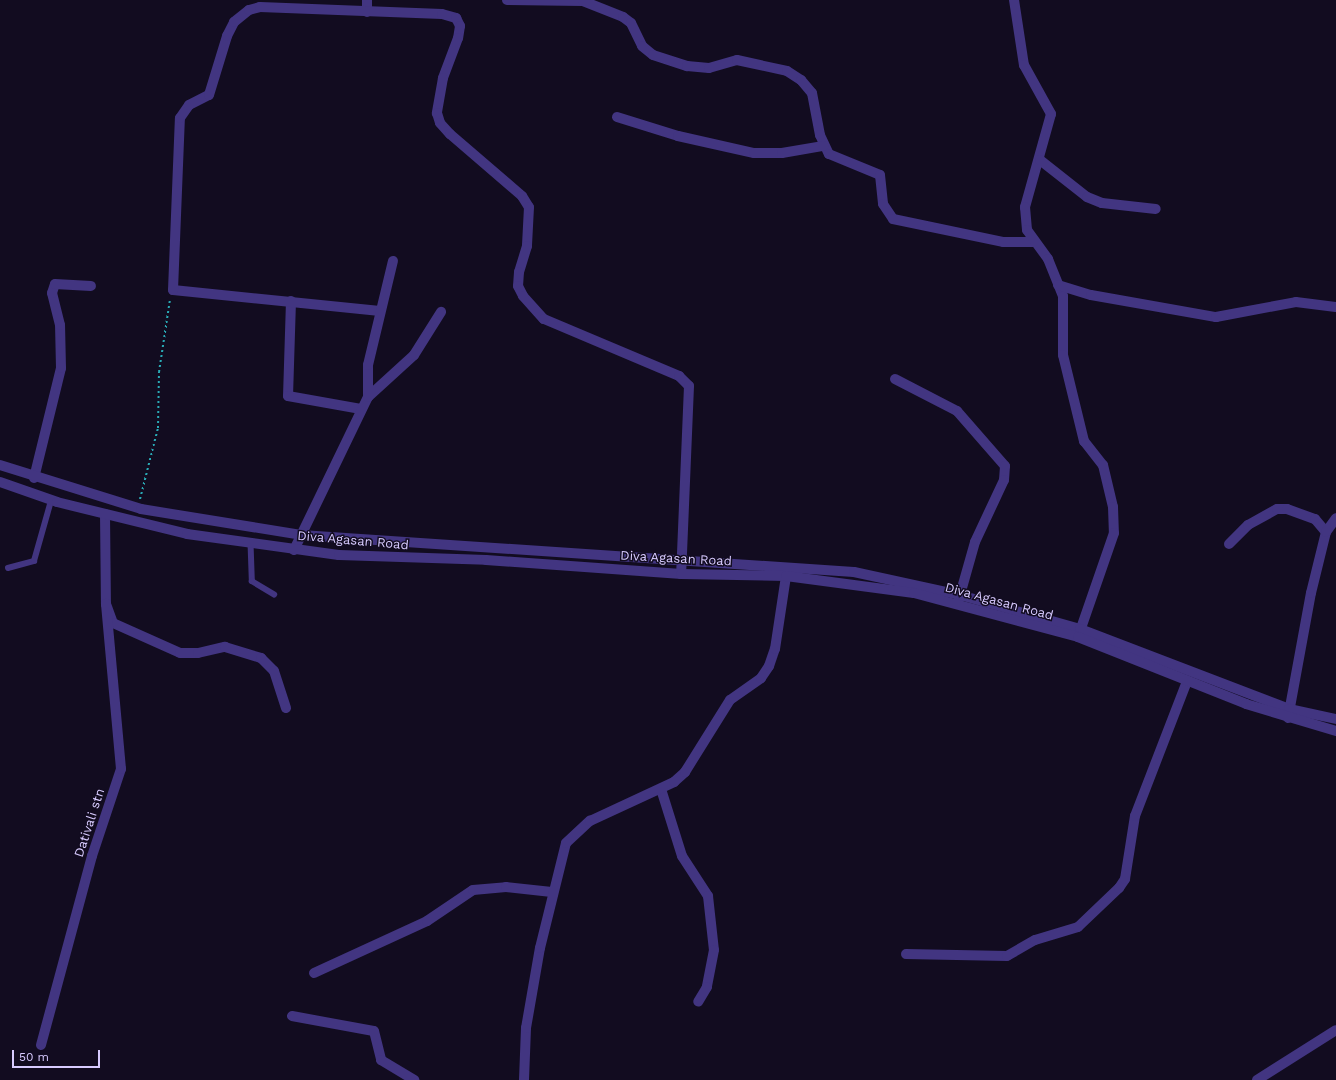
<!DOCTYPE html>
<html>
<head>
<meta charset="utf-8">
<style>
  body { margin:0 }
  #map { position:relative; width:1336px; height:1080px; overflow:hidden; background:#120c20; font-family:"Work Sans",sans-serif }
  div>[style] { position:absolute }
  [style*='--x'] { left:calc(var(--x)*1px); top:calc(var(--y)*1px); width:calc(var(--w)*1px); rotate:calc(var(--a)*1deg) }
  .path>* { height:2px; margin-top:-1px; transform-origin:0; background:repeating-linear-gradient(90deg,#29aab5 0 2px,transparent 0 5px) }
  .service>* { height:5.5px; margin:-2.75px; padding:0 2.75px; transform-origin:2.75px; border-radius:2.75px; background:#423581 }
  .minor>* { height:10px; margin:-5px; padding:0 5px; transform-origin:5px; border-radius:5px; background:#423581 }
  .tertiary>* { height:10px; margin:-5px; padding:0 5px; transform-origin:5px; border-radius:5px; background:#423581 }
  span { translate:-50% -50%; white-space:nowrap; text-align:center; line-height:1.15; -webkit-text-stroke:3px #120c20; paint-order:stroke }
  .street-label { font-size:13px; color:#d8cbff }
  .scale { position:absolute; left:12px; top:1050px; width:88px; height:18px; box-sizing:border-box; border:2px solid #d8cbff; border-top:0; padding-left:5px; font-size:12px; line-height:14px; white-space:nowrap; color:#d8cbff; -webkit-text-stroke:3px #120c20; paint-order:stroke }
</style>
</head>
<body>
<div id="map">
  <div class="path">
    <i style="--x:140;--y:499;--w:73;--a:-75.8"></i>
    <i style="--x:158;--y:428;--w:56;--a:-89"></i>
    <i style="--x:159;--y:372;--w:74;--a:-81.4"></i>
  </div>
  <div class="service">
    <i style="--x:251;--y:543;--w:38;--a:88"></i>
    <i style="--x:252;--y:581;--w:26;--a:31"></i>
    <i style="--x:8;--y:568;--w:27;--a:-15"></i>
    <i style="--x:34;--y:561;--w:62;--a:-74.2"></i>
  </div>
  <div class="minor">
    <i style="--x:507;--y:0;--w:76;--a:0.8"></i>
    <i style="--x:583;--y:1;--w:43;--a:21.8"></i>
    <i style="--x:623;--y:17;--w:10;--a:37"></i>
    <i style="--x:631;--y:23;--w:25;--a:64"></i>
    <i style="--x:642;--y:46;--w:14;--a:39"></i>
    <i style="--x:653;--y:55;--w:36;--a:18"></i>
    <i style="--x:687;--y:66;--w:22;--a:5"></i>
    <i style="--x:709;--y:68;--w:29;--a:-16"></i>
    <i style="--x:737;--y:60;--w:51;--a:12.4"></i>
    <i style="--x:787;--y:71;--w:17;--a:33"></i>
    <i style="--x:801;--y:80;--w:17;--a:50"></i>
    <i style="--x:812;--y:93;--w:43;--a:79.2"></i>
    <i style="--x:820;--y:135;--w:21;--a:65"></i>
    <i style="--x:829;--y:154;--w:55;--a:22.4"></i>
    <i style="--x:880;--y:175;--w:29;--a:84"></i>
    <i style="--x:883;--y:204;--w:18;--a:56"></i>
    <i style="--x:893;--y:219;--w:112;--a:11.8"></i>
    <i style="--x:1003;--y:242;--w:32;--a:0"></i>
    <i style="--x:1014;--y:0;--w:66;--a:81.3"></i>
    <i style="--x:1024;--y:65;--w:56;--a:61.1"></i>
    <i style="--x:1051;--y:114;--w:97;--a:105.6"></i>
    <i style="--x:1025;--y:207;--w:23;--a:85"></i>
    <i style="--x:1027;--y:230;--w:36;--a:54"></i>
    <i style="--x:1048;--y:259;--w:40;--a:68"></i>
    <i style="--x:1063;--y:296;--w:59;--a:90"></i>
    <i style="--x:1063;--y:355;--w:89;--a:76.3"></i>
    <i style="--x:1084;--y:441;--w:31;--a:52"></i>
    <i style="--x:1103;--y:465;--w:43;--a:76.6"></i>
    <i style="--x:1113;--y:507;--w:26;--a:88"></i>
    <i style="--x:1114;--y:533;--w:110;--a:109.1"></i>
    <i style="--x:367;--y:12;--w:12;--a:-90"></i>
    <i style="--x:617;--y:117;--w:64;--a:17.3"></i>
    <i style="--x:678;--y:136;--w:78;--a:12.6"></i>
    <i style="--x:754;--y:153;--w:28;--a:0"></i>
    <i style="--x:782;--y:153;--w:42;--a:-9.7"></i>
    <i style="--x:1040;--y:160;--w:60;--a:38.2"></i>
    <i style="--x:1087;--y:197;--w:16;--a:22"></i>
    <i style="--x:1102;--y:203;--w:54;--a:6.3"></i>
    <i style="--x:1058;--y:285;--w:34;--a:17"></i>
    <i style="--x:1091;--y:295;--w:127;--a:10"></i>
    <i style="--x:1216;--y:317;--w:81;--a:-10.6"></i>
    <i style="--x:1296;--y:302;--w:40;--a:7.1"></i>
    <i style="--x:291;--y:301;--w:95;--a:91.8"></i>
    <i style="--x:288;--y:396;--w:74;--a:10.1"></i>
    <i style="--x:380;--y:311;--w:208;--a:-174.2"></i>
    <i style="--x:173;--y:290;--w:172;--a:-87.7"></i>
    <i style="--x:180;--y:118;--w:16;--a:-55"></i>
    <i style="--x:189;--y:105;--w:22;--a:-27"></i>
    <i style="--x:209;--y:95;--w:62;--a:-73"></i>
    <i style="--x:227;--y:36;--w:16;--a:-63"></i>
    <i style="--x:234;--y:22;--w:19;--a:-39"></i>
    <i style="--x:249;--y:10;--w:11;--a:-15"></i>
    <i style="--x:260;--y:7;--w:182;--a:2.2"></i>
    <i style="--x:442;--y:14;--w:15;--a:16"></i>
    <i style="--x:456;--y:18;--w:9;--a:63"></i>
    <i style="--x:460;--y:26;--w:12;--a:99"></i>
    <i style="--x:458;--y:38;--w:43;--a:110.6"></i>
    <i style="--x:443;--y:78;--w:36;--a:100"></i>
    <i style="--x:437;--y:113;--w:10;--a:73"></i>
    <i style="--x:440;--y:123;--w:15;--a:48"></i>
    <i style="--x:450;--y:134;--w:95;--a:40.7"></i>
    <i style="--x:522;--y:196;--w:13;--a:58"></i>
    <i style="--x:529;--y:207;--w:39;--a:93"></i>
    <i style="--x:527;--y:246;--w:27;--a:107"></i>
    <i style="--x:519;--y:272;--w:14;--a:94"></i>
    <i style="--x:518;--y:286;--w:11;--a:63"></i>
    <i style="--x:523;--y:296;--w:31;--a:48"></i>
    <i style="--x:544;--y:319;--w:147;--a:22.9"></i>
    <i style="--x:679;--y:376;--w:14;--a:45"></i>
    <i style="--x:689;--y:386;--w:188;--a:92.4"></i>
    <i style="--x:895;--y:379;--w:70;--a:27.3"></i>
    <i style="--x:957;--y:411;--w:73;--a:48.9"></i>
    <i style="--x:1005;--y:466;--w:14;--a:94"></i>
    <i style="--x:1004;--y:480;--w:68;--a:115.1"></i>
    <i style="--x:975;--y:542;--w:62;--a:105.8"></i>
    <i style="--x:368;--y:397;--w:32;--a:-90"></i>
    <i style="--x:368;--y:365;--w:107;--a:-76.5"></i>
    <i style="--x:34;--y:478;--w:113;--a:-76.2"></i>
    <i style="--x:61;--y:368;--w:43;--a:-91.3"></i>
    <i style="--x:60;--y:325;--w:33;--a:-104"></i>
    <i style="--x:52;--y:293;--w:9;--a:-72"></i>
    <i style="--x:55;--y:284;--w:36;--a:3"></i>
    <i style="--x:105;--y:514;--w:90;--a:89.4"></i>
    <i style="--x:106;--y:604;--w:20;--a:70"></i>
    <i style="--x:113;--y:623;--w:73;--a:24.1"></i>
    <i style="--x:180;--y:653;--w:18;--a:0"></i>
    <i style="--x:198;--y:653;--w:28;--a:-13"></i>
    <i style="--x:225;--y:647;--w:38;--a:17"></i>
    <i style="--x:261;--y:658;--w:18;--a:45"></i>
    <i style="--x:274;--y:671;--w:39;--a:72"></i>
    <i style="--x:1229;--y:544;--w:27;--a:-45"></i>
    <i style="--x:1248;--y:525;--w:33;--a:-29"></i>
    <i style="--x:1277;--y:509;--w:10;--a:0"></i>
    <i style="--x:1287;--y:509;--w:30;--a:20"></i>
    <i style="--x:1315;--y:519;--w:17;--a:50"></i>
    <i style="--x:294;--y:550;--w:170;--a:-64.2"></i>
    <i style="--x:368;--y:397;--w:62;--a:-42.4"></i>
    <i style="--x:414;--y:355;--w:51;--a:-57.9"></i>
    <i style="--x:1288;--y:718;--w:127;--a:-79.6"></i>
    <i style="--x:1311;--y:593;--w:63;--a:-76.2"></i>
    <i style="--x:1326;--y:532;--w:17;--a:-54"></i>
    <i style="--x:661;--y:789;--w:70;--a:72.6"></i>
    <i style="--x:682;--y:856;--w:48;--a:57"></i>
    <i style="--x:708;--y:896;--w:54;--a:83.7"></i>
    <i style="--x:714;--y:950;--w:38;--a:101"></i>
    <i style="--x:707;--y:987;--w:17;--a:121"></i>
    <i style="--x:906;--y:954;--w:101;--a:1.1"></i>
    <i style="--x:1007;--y:956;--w:32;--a:-30"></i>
    <i style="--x:1035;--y:940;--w:45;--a:-16.8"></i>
    <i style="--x:1078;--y:927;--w:57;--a:-43.6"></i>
    <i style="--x:1119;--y:888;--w:11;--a:-56"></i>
    <i style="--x:1125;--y:879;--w:64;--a:-81"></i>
    <i style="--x:1135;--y:816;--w:145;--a:-68.9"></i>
    <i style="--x:314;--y:973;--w:124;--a:-24.7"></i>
    <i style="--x:427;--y:921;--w:55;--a:-34"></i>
    <i style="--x:473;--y:890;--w:33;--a:-5"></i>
    <i style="--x:506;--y:887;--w:46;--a:6.2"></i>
    <i style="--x:292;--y:1016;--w:83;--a:10.4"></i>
    <i style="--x:374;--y:1031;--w:30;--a:76"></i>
    <i style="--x:381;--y:1060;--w:39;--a:31"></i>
    <i style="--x:41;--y:1045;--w:196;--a:-74.9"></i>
    <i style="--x:92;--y:856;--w:92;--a:-71.6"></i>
    <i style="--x:121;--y:769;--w:166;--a:-95.2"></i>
    <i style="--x:524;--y:1080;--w:52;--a:-87.8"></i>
    <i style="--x:526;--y:1028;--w:81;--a:-80.1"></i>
    <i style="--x:540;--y:948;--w:108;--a:-76.1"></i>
    <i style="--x:566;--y:843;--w:33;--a:-43"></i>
    <i style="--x:590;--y:821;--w:93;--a:-24.9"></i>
    <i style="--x:674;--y:782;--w:15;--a:-42"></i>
    <i style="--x:685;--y:772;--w:85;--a:-58"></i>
    <i style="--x:730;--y:700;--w:38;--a:-35"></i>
    <i style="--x:761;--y:678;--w:14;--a:-56"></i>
    <i style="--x:769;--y:666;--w:18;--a:-71"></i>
    <i style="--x:775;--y:649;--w:74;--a:-81.4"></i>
    <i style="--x:1257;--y:1080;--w:93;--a:-32.3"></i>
  </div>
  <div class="tertiary">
    <i style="--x:0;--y:465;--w:148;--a:17.3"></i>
    <i style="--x:141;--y:509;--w:162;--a:9.2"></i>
    <i style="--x:301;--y:535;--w:554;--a:3.83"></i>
    <i style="--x:854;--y:572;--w:108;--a:12.2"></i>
    <i style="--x:960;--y:595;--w:125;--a:15.8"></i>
    <i style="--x:1080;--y:629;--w:224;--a:20.9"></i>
    <i style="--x:1289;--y:709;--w:48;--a:12"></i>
    <i style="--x:0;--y:482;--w:60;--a:19.3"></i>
    <i style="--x:57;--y:502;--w:134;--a:13.8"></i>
    <i style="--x:187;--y:534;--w:153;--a:7.9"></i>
    <i style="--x:339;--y:555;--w:147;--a:1.9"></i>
    <i style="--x:486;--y:560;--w:196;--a:4.1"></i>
    <i style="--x:681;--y:574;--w:105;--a:1.1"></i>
    <i style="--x:786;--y:576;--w:129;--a:7.6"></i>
    <i style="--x:914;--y:593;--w:170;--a:15"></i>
    <i style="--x:1078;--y:637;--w:181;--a:21.7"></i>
    <i style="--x:1246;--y:704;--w:94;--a:16.7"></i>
  </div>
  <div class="street-label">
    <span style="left:353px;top:541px;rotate:5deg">Diva Agasan Road</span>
    <span style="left:676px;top:559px;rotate:3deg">Diva Agasan Road</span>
    <span style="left:999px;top:602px;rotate:15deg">Diva Agasan Road</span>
    <span style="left:90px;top:823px;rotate:-72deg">Dativali stn</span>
  </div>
  <div class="scale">50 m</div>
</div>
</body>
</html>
